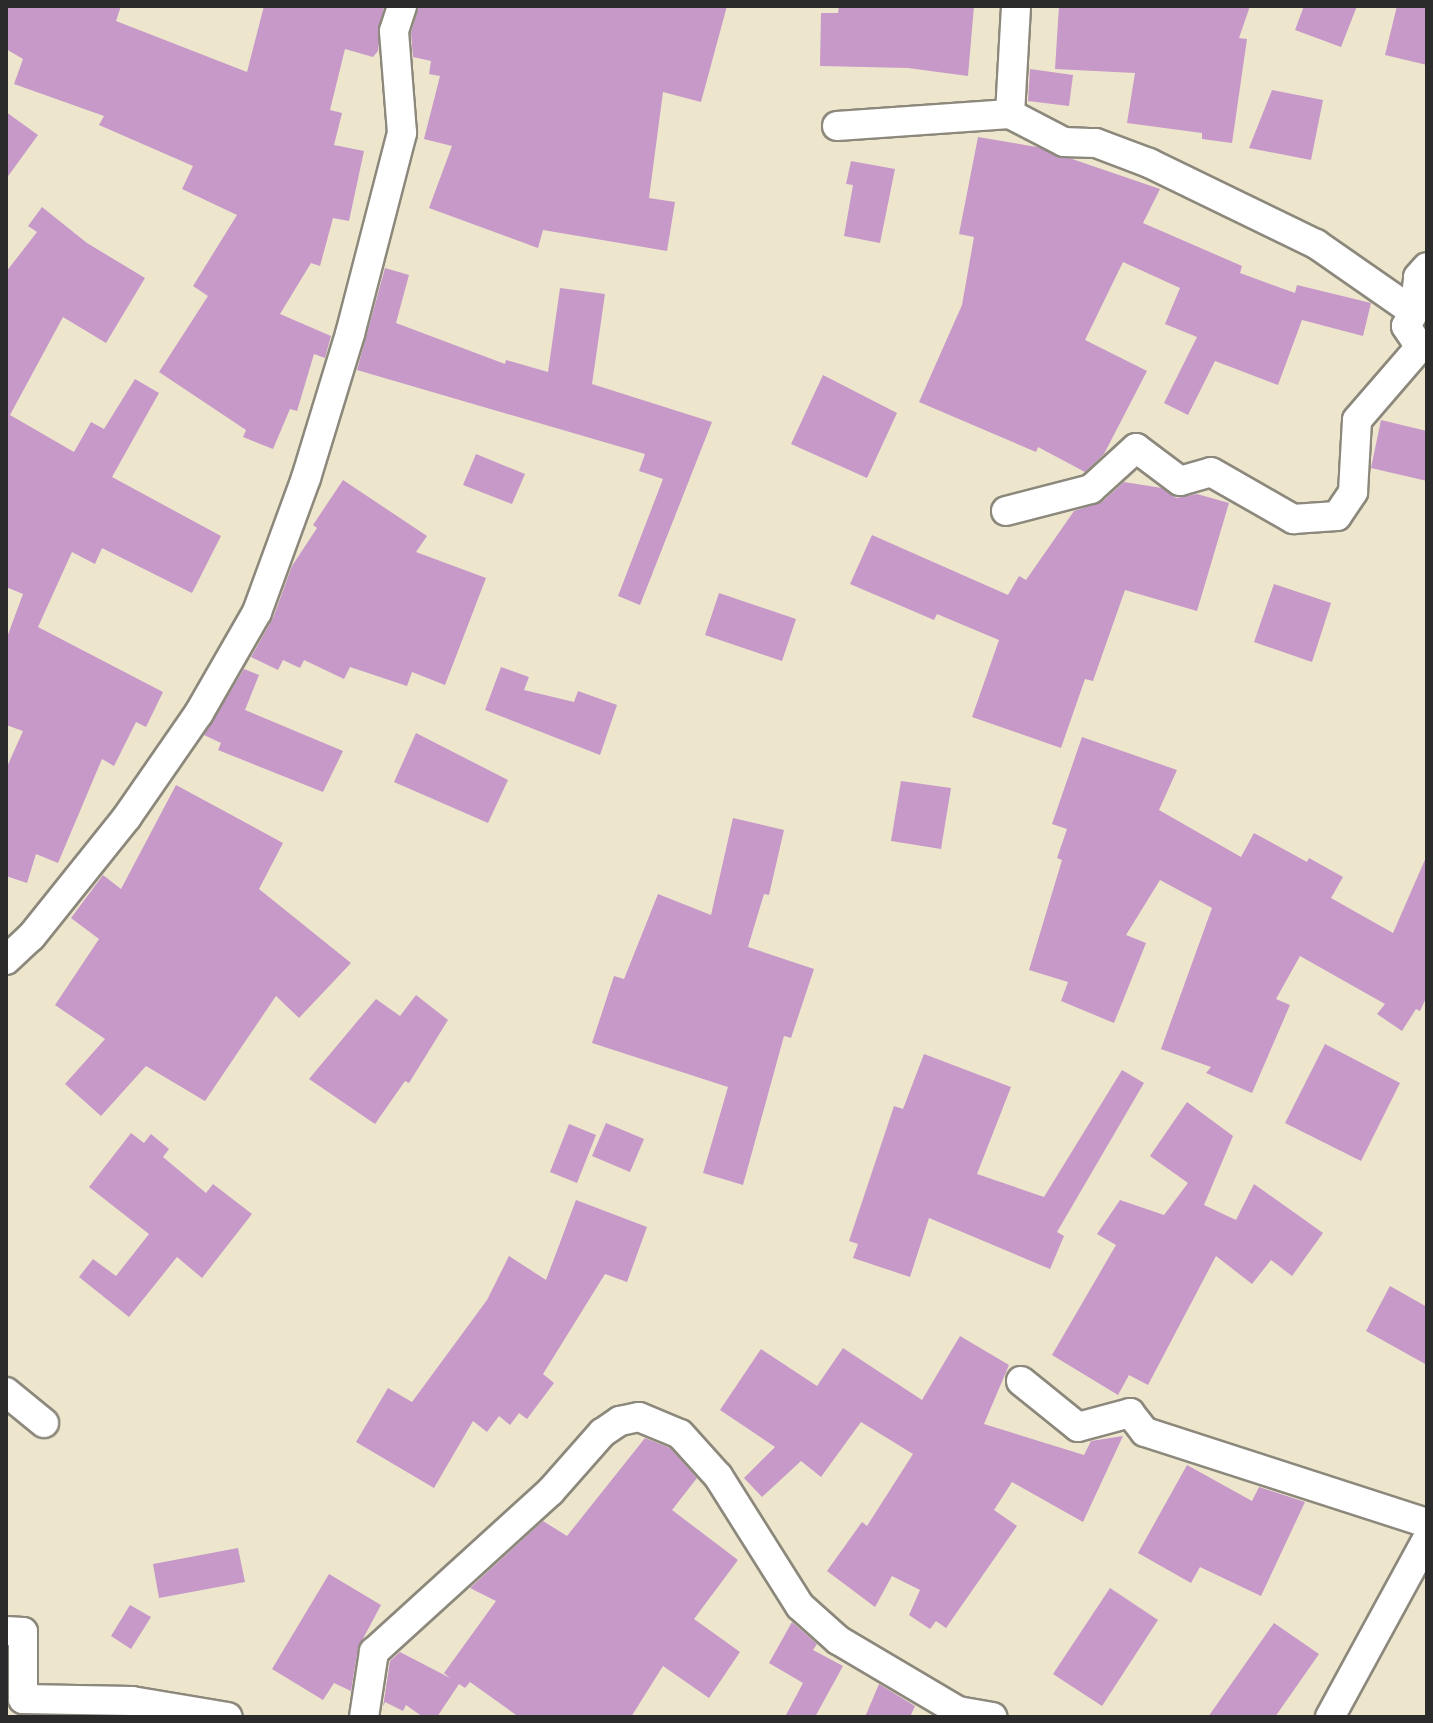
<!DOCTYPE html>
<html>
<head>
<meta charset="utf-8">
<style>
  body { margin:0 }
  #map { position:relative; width:1433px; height:1723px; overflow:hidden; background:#ede6cd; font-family:Dekko,sans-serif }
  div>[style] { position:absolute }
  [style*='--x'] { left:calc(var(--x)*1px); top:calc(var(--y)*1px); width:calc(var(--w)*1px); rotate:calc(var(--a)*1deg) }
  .building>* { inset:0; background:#c699c9 }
  .roads { filter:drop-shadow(2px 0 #8c887c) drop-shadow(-2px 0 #8c887c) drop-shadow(0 2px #8c887c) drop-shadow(0 -2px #8c887c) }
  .minor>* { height:28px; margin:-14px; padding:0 14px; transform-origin:14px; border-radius:14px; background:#fff }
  span { translate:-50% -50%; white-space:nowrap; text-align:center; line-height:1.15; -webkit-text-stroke:7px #f6f6f2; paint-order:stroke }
  .frame { position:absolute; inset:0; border:8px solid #2b2b2b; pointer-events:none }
</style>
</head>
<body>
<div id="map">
  <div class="building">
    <i style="clip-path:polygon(6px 6px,121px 6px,116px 21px,247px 72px,264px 6px,384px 6px,378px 51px,373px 57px,345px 49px,330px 110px,342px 113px,334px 145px,364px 151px,349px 221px,333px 218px,320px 266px,311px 263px,280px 314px,331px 336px,325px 358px,314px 354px,297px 411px,290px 409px,273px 449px,243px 437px,246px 430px,159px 372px,208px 296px,193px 286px,237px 215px,182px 189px,193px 166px,99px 125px,104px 116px,14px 84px,23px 59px,6px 49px)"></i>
    <i style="clip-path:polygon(419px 6px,727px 6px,701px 102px,663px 92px,649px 198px,675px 202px,667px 251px,543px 230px,538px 248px,429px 208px,452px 146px,424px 139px,440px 76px,429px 74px,431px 61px,413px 57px,411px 33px)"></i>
    <i style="clip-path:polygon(839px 6px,974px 6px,968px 76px,908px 68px,820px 66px,821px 13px,838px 13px)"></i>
    <i style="clip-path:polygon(1059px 6px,1250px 6px,1239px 38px,1247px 39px,1232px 143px,1202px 139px,1202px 133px,1127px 123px,1135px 73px,1055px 69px)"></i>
    <i style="clip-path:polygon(1304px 6px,1357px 6px,1341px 47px,1295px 30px)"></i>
    <i style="clip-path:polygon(1397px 6px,1427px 6px,1427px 65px,1385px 55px)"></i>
    <i style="clip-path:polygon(1030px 69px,1073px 75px,1069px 106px,1028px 101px)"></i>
    <i style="clip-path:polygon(1272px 90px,1323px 100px,1311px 160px,1249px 148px)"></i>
    <i style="clip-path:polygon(6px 112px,38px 135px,6px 179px)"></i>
    <i style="clip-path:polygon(978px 137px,1037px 147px,1160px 189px,1143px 223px,1242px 266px,1240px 273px,1295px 293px,1297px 285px,1371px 303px,1363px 336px,1302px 320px,1278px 385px,1215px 361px,1188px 415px,1164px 403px,1197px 337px,1165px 324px,1180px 288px,1123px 262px,1085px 340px,1147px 371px,1104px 454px,1085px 472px,1038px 447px,1036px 452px,919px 402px,962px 305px,974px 237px,959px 234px)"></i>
    <i style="clip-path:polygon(851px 161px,895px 169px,880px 243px,844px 236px,853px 185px,846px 184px)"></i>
    <i style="clip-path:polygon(42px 207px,87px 243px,145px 278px,106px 343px,63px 317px,10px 415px,74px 452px,91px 422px,104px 429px,135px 379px,159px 393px,112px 477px,221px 536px,192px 593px,102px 548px,95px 564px,72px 552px,38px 627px,163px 692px,146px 727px,136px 722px,114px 766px,102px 759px,58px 863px,36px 854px,27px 883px,6px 876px,6px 769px,23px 731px,6px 725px,6px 640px,23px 594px,6px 587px,6px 272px,37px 232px,28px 226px)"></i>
    <i style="clip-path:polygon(385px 268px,409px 275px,396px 323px,505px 364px,506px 360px,548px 372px,560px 288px,605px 294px,592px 384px,712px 422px,640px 605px,618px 596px,663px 479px,639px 471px,645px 454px,357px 370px)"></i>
    <i style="clip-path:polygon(823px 375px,897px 413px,867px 478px,791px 444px)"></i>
    <i style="clip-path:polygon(1381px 420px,1427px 431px,1427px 481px,1371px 468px)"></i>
    <i style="clip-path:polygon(476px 454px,525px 474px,512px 504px,463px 485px)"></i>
    <i style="clip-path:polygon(343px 480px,427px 536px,416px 552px,486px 578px,445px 685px,412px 672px,407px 686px,350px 667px,344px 679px,304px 660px,300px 668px,283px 660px,278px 670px,251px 657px,273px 618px,292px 566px,317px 528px,313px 525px)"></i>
    <i style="clip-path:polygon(1124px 482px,1162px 488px,1176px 498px,1197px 494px,1229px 503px,1197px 611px,1125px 590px,1093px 681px,1085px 679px,1061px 748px,972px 717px,999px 640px,937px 614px,934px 620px,850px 584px,872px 535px,1008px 595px,1019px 576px,1026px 580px,1074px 511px,1102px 502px)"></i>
    <i style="clip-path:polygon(1274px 584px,1331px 603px,1312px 662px,1254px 642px)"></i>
    <i style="clip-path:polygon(719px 593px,796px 619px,782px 661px,705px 635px)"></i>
    <i style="clip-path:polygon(501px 667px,529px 677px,524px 690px,574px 702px,578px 691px,617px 705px,600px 755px,485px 710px)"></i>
    <i style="clip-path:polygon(244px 669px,259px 675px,245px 710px,343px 751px,323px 792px,218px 750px,221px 743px,204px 735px)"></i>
    <i style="clip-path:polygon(416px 733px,508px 780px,488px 823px,394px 782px)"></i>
    <i style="clip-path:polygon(1082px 737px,1177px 770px,1159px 810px,1241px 857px,1254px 833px,1307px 862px,1309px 858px,1343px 877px,1331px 898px,1393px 933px,1427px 855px,1427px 996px,1420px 1011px,1416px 1009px,1402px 1031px,1377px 1014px,1385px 1004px,1300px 956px,1276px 999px,1290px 1005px,1252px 1093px,1206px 1073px,1211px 1067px,1161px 1049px,1212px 908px,1160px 880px,1126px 935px,1146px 943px,1114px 1023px,1061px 1001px,1068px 982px,1029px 970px,1062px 860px,1057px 858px,1067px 829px,1052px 824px)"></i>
    <i style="clip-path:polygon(901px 781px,951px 788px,941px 849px,891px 841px)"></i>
    <i style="clip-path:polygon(176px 785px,283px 843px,259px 889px,351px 963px,299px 1018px,276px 996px,205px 1101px,146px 1066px,101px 1116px,65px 1084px,105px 1039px,55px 1005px,99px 939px,71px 918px,103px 875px,121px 889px)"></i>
    <i style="clip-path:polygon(733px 818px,784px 830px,769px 895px,764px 894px,748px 947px,814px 969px,791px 1038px,784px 1036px,743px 1185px,703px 1173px,728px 1087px,592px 1043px,614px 976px,624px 979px,658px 894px,711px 915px)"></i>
    <i style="clip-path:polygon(416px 995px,448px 1020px,409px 1083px,405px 1081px,375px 1124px,309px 1079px,376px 999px,400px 1016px)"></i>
    <i style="clip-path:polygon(1325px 1044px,1400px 1083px,1361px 1161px,1285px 1123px)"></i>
    <i style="clip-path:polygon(924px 1054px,1011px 1087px,977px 1174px,1044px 1197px,1122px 1070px,1144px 1083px,1057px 1232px,1064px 1236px,1050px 1269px,929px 1218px,910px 1277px,853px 1258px,858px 1244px,849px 1241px,894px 1106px,903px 1109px)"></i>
    <i style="clip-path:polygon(1187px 1102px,1233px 1136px,1204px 1205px,1236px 1220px,1254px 1184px,1323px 1233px,1292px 1276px,1271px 1260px,1252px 1284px,1216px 1256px,1148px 1385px,1129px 1375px,1118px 1395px,1052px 1355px,1116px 1245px,1097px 1234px,1120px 1200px,1164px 1215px,1188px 1183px,1150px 1156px)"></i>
    <i style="clip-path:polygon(606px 1123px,644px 1139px,630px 1172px,592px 1156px)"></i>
    <i style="clip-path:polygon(569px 1124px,596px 1135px,577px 1183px,550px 1172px)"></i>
    <i style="clip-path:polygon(131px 1133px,144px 1143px,151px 1134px,169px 1149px,163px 1157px,206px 1193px,213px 1184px,252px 1214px,202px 1278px,177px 1257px,129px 1317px,79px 1277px,93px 1259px,116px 1276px,149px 1234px,89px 1187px)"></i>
    <i style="clip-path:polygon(576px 1200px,647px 1227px,627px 1282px,605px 1274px,543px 1374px,554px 1383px,527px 1419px,519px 1413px,510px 1425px,499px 1416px,487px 1432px,473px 1421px,434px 1488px,356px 1442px,388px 1388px,412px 1402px,487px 1300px,509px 1256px,546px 1280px)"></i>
    <i style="clip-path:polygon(1390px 1286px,1427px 1307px,1427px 1365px,1366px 1331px)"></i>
    <i style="clip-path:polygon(960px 1336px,1009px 1365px,984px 1424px,1084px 1455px,1091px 1441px,1123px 1436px,1083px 1522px,1012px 1482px,994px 1510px,1017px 1526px,946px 1628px,936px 1621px,930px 1629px,909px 1615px,920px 1590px,892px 1576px,875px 1607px,827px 1571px,862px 1522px,867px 1526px,913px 1454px,861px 1422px,821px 1477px,801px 1461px,762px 1497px,744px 1478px,775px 1447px,720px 1410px,761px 1349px,817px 1386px,843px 1348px,922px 1400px)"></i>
    <i style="clip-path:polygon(645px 1438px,670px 1448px,697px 1478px,672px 1510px,738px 1560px,694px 1619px,740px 1652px,709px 1698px,663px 1666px,631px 1717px,519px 1717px,470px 1682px,465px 1688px,459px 1684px,437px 1717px,423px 1717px,406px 1705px,403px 1711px,385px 1702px,383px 1707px,390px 1661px,400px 1652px,450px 1678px,444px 1673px,496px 1601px,470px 1588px,543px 1521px,567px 1536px)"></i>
    <i style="clip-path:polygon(1187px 1465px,1252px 1501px,1259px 1487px,1305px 1502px,1261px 1596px,1200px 1567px,1191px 1583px,1138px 1553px)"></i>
    <i style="clip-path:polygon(238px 1548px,245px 1582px,159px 1598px,153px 1564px)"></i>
    <i style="clip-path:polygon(329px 1574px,381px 1605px,358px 1648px,351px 1691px,334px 1683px,323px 1700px,272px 1669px)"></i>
    <i style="clip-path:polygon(1110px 1588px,1158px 1620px,1102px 1706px,1053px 1674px)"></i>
    <i style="clip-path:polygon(130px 1605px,151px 1617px,131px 1649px,111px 1636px)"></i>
    <i style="clip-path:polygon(792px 1622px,817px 1644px,813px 1650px,843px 1666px,815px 1717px,785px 1717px,803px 1683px,769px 1663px)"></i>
    <i style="clip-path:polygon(1274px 1623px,1319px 1654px,1275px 1717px,1208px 1717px)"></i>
    <i style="clip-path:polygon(879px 1684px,915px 1706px,910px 1717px,865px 1717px)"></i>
  </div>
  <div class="roads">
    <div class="minor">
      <i style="--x:1010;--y:114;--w:108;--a:-86.8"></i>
      <i style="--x:837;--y:126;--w:173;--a:-4"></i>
      <i style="--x:1010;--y:114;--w:61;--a:27.4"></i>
      <i style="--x:1064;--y:142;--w:32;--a:2"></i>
      <i style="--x:1096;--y:143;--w:57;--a:20.7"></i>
      <i style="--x:1149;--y:163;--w:186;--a:25.9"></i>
      <i style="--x:1316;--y:244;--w:119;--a:34.8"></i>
      <i style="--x:1006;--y:511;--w:88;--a:-14.5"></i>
      <i style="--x:1091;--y:489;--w:61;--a:-42.3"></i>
      <i style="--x:1136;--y:448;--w:55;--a:36.9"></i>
      <i style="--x:1180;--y:481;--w:32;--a:-16"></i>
      <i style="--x:1211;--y:472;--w:95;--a:29.8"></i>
      <i style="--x:1293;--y:519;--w:44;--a:-3.9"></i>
      <i style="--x:1337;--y:516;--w:29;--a:-56"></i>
      <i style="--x:1353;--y:492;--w:72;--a:-86.8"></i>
      <i style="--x:1357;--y:420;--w:96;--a:-49.2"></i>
      <i style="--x:1420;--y:347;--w:25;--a:-124"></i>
      <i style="--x:1406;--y:326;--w:16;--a:-60"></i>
      <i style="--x:1414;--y:312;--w:35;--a:-83"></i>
      <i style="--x:1418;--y:277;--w:13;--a:-48"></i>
      <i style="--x:6;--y:960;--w:34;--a:-43"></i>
      <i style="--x:31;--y:937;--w:154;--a:-51.3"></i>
      <i style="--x:127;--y:817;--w:126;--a:-55.3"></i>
      <i style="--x:199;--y:713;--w:116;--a:-60.1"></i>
      <i style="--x:257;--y:612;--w:143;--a:-69.9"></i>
      <i style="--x:306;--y:478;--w:151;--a:-73"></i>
      <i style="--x:350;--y:334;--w:208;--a:-75.5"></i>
      <i style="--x:402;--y:133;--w:102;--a:-94.5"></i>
      <i style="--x:394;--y:31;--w:26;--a:-72"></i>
      <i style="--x:1021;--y:1381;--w:73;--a:38.9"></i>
      <i style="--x:1078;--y:1427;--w:54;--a:-15.1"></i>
      <i style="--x:1130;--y:1413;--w:24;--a:52"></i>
      <i style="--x:1145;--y:1432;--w:296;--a:17.9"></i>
      <i style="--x:6;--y:1392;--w:49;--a:39.2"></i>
      <i style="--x:6;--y:1631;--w:17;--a:3"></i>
      <i style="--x:23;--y:1632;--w:67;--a:90"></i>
      <i style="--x:23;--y:1699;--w:109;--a:1.1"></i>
      <i style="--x:132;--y:1701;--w:97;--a:9.5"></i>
      <i style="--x:364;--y:1717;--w:66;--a:-81.3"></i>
      <i style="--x:374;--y:1652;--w:238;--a:-42.3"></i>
      <i style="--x:550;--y:1492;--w:79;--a:-48.6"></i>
      <i style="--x:602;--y:1433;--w:22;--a:-34"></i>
      <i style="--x:620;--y:1421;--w:19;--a:-12"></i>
      <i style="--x:639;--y:1417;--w:44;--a:22.5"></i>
      <i style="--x:680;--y:1434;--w:57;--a:47.9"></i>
      <i style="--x:718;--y:1476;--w:154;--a:57.8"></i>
      <i style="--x:800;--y:1606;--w:51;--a:41.8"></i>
      <i style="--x:838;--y:1640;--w:139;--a:30.6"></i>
      <i style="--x:958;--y:1711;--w:35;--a:10"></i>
      <i style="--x:1330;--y:1717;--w:203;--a:-61.4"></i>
    </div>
  </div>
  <div class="frame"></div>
</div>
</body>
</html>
